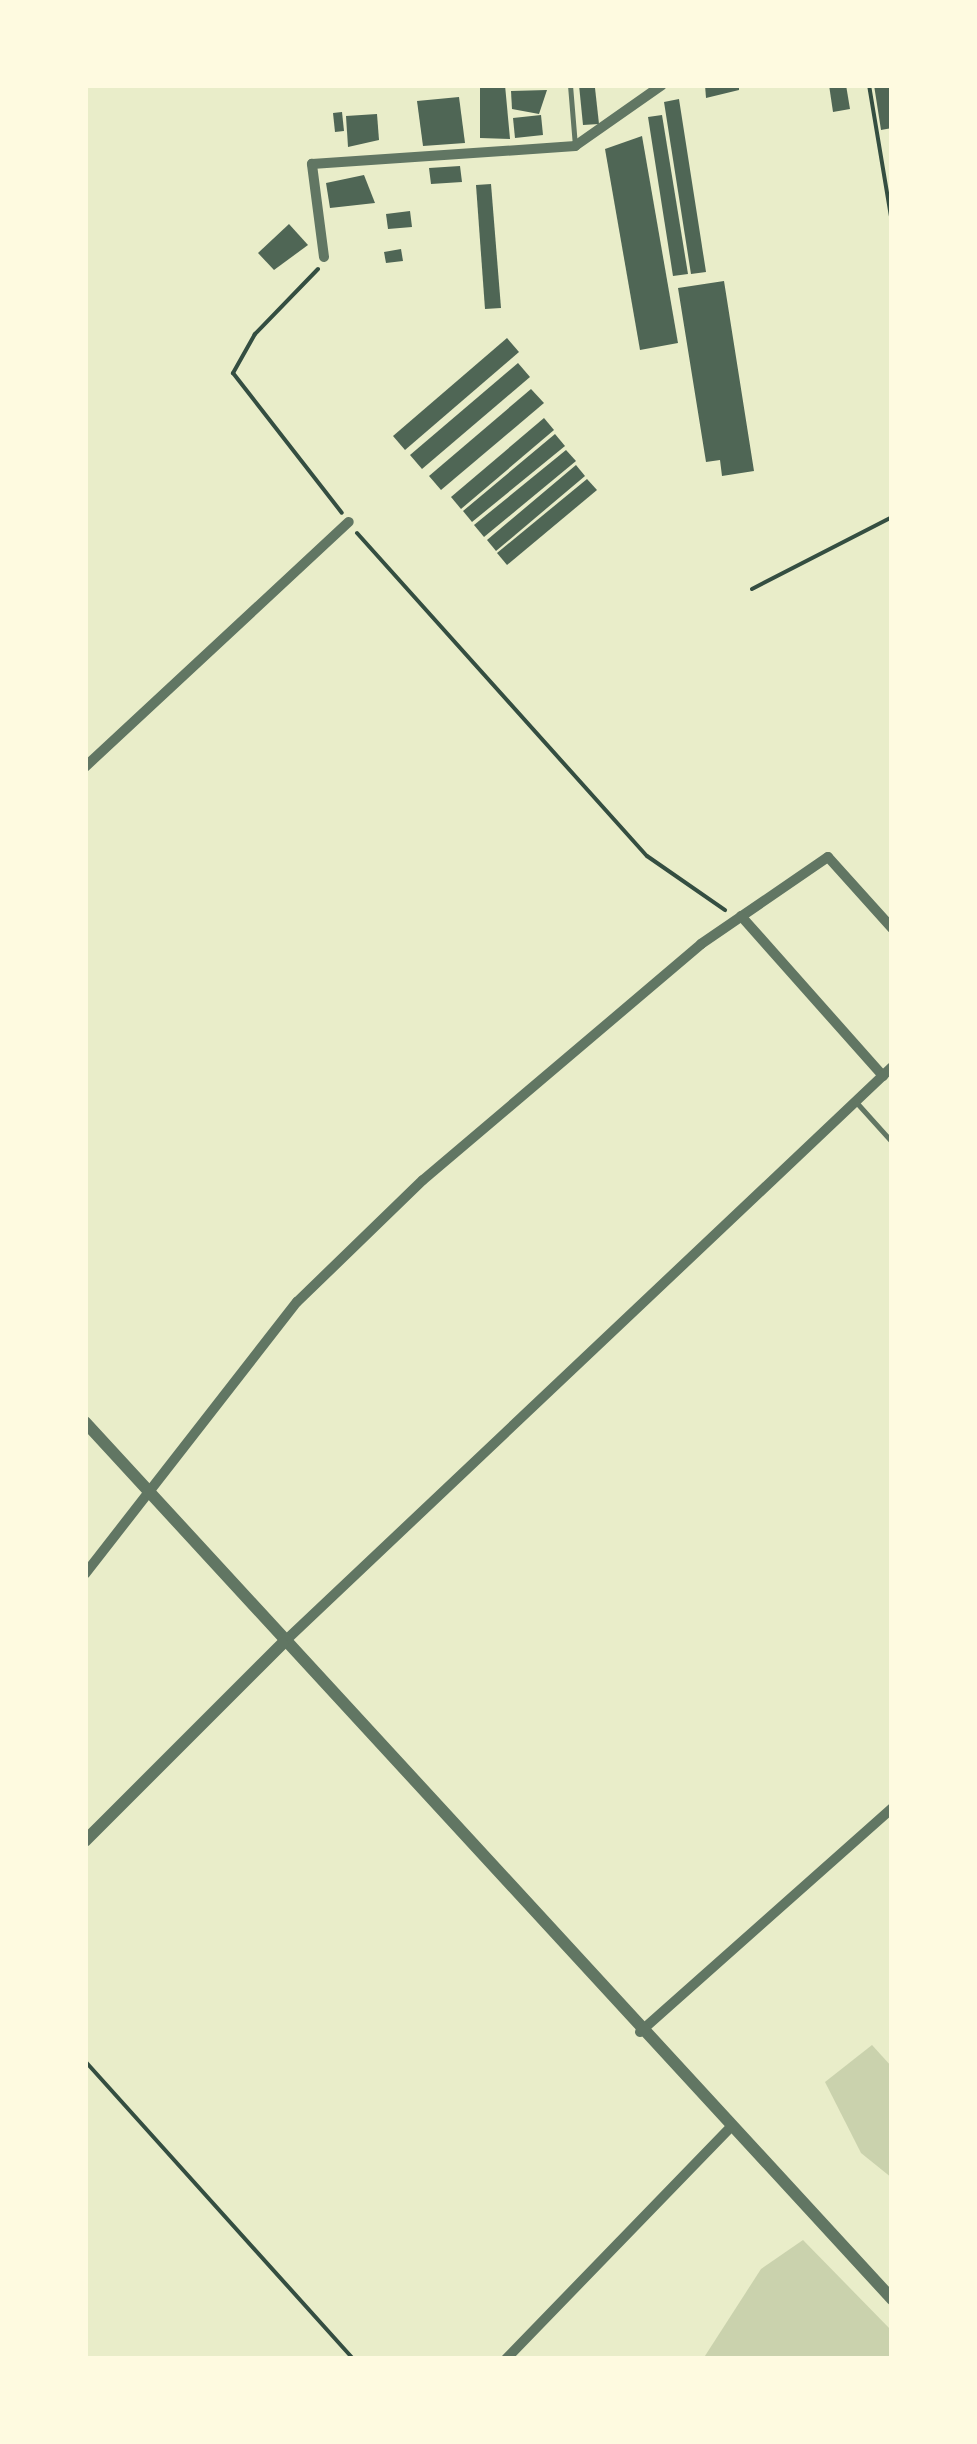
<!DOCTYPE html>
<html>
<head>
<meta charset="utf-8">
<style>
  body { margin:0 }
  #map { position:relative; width:977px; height:2444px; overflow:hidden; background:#e9edc9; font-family:"Work Sans",sans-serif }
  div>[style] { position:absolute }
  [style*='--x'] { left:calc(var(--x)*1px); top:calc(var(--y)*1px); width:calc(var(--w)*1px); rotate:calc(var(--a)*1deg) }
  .green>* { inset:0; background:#cad2ad }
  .building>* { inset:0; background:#4f6655 }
  .path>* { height:4px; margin:-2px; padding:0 2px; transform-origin:2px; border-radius:2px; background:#344e41 }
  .service>* { height:5px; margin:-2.5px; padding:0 2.5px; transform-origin:2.5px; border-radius:2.5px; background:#617663 }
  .minor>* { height:10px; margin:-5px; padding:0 5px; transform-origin:5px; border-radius:5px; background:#617663 }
  .tertiary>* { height:12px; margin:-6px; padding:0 6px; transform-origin:6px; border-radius:6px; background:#617663 }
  span { translate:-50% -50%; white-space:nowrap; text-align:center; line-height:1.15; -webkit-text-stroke:8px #fefae0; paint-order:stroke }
  .frame { position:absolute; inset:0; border:88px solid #fefae0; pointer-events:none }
</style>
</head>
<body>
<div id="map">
  <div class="green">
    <i style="clip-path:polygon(872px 2045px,892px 2067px,892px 2178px,861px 2153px,825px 2082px)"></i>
    <i style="clip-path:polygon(803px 2240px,892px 2331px,892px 2359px,703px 2359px,761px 2269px)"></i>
  </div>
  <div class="building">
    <i style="clip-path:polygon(480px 85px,505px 85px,510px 139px,480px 138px)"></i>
    <i style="clip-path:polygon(579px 85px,595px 88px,599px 124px,583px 125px)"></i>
    <i style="clip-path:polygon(705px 85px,739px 85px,739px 90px,706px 98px)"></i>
    <i style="clip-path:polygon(829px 85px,846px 85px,850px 109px,833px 112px)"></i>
    <i style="clip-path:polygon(874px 85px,891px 85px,892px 128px,881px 130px)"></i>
    <i style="clip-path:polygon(547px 90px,539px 114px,512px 109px,511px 91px)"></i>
    <i style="clip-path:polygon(459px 97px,465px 143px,423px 146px,417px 101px)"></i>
    <i style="clip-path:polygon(679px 99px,706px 272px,691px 274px,664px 102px)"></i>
    <i style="clip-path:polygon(342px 112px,344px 131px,335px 132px,333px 113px)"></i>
    <i style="clip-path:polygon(377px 114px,379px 140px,348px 147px,346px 116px)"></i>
    <i style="clip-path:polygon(541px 115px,543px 135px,515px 138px,513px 118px)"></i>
    <i style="clip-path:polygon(662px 115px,688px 274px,673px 276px,648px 117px)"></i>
    <i style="clip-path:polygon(642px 136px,678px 343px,640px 350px,605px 149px)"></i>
    <i style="clip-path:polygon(460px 166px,462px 182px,431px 184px,429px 168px)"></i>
    <i style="clip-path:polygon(364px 175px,375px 203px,330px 208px,326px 183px)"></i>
    <i style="clip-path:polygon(491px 184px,501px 308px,485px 309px,476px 185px)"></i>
    <i style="clip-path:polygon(410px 211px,412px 227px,388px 229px,386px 214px)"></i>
    <i style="clip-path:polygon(289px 224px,308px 245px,274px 270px,258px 253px)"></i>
    <i style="clip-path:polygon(401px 249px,403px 261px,386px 263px,384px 252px)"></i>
    <i style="clip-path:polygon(724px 281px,754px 471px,722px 476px,720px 460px,706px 462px,678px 288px)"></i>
    <i style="clip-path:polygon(507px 338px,519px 352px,405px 450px,393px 436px)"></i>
    <i style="clip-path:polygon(518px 363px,530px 377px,422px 469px,410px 455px)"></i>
    <i style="clip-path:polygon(531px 389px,544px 403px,441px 490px,429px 476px)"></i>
    <i style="clip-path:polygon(544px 418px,554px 430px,461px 509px,451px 497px)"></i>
    <i style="clip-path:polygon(555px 434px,565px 446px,472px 522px,463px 511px)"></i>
    <i style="clip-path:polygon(566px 450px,576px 461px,484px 537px,474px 525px)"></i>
    <i style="clip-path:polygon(576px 465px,585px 476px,496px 551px,487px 540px)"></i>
    <i style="clip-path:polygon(587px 479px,597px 490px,507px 565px,497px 553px)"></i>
  </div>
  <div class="path">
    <i style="--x:869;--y:85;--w:139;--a:80.5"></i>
    <i style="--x:318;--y:269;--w:91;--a:134.1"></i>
    <i style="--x:255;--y:334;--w:45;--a:119.4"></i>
    <i style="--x:233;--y:373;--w:177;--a:52.1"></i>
    <i style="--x:357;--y:533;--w:434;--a:48.1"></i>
    <i style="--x:647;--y:856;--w:95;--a:34.7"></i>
    <i style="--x:752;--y:589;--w:157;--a:-27.2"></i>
    <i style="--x:85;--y:2061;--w:401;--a:48"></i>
  </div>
  <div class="service">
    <i style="--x:570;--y:85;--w:61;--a:85.3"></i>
    <i style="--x:856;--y:1102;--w:54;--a:48"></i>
  </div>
  <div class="minor">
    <i style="--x:324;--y:257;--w:94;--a:-97.4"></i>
    <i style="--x:312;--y:164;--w:264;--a:-3.9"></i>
    <i style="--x:575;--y:146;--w:106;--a:-35"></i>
    <i style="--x:85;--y:767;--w:360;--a:-42.9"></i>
    <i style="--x:741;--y:916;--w:214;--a:48.4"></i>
    <i style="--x:85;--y:1574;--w:345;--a:-52.1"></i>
    <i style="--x:297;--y:1302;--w:175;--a:-44.1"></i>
    <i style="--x:423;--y:1180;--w:365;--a:-40.3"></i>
    <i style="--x:701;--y:944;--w:154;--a:-34.4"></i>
    <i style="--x:828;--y:857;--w:96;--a:48"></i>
    <i style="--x:283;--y:1643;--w:838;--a:-43.4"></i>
    <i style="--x:640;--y:2032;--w:337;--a:-41.6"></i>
    <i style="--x:506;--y:2359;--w:322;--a:-45.9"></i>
  </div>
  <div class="tertiary">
    <i style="--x:85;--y:1422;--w:1192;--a:47.38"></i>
    <i style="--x:85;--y:1841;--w:279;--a:-45"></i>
  </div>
  <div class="frame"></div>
</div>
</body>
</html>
